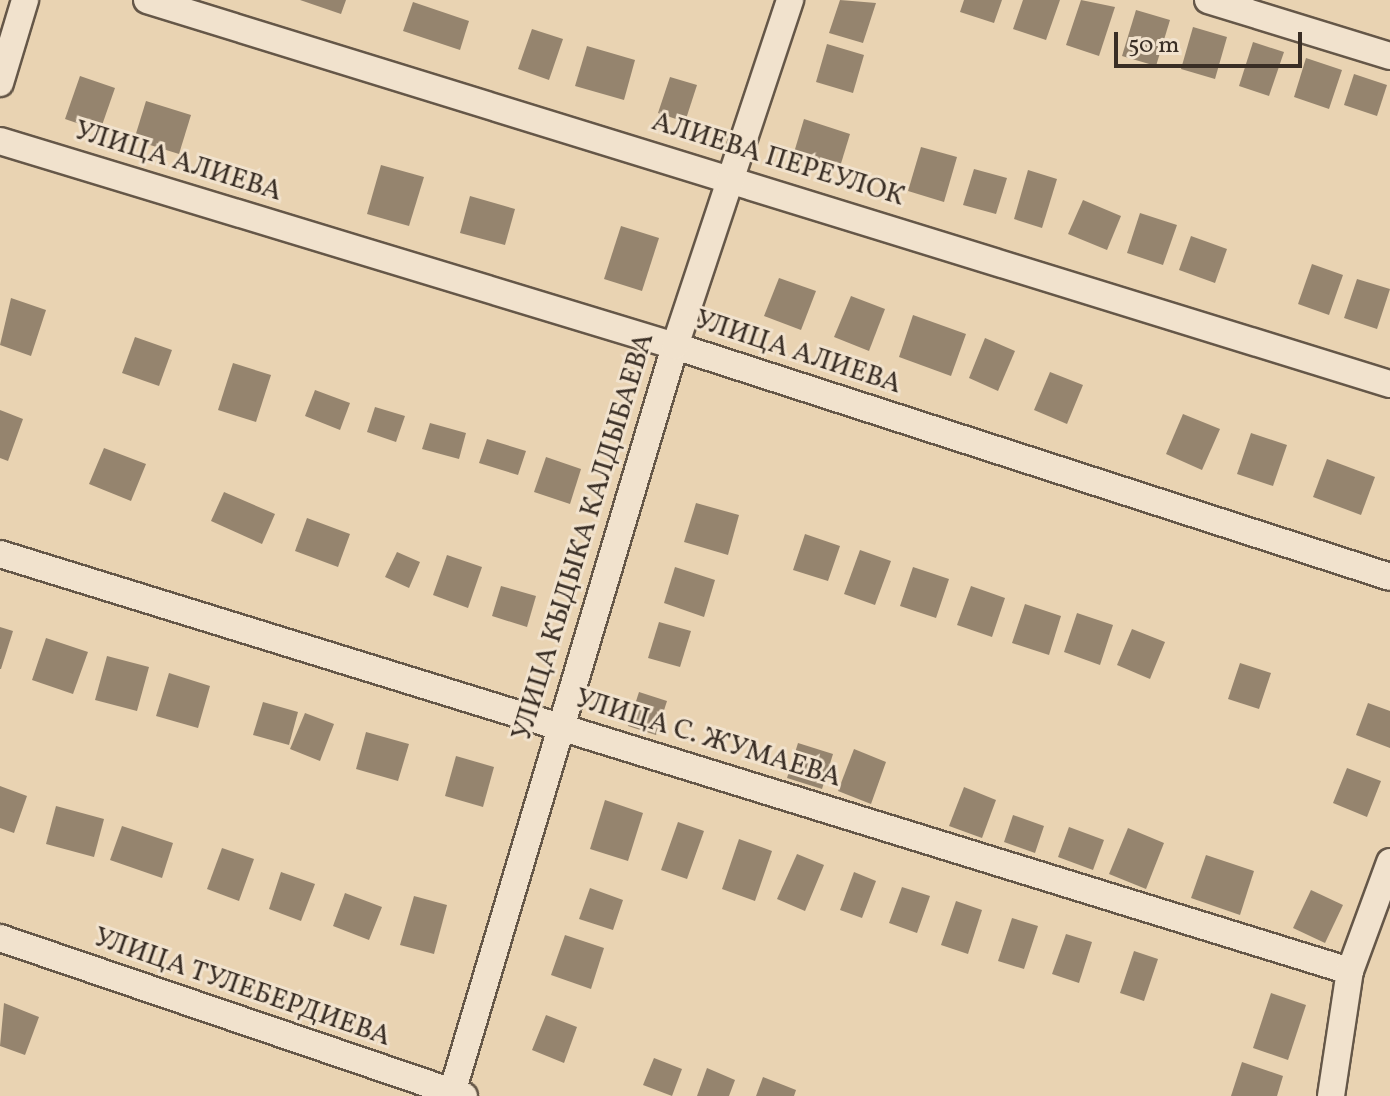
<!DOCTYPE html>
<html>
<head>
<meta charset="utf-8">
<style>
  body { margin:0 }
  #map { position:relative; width:1390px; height:1096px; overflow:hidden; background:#e9d3b2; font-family:Vollkorn,serif }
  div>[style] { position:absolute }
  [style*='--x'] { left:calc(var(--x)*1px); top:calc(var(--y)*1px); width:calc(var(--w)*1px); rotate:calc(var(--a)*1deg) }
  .building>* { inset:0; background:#95846e }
  .roads { filter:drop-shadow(2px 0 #655748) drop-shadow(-2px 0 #655748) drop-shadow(0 2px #655748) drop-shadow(0 -2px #655748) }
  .minor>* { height:26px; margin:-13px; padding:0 13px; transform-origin:13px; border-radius:13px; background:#f1e2cd }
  span { translate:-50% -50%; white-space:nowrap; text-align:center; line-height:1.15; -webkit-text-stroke:6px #f1e2cd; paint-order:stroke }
  .street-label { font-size:28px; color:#392e25 }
  .scale { position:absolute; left:1114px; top:32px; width:188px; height:36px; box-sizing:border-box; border:4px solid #392e25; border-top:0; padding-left:10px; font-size:24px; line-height:28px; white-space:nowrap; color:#392e25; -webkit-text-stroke:6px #f1e2cd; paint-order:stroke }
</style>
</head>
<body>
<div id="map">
  <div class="building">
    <i style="clip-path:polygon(300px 0,346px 0,341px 14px)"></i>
    <i style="clip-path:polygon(840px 0,876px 3px,863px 43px,829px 33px)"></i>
    <i style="clip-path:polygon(964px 0,1002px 0,994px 23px,960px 12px)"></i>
    <i style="clip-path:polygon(1023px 0,1060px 0,1046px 40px,1013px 29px)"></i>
    <i style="clip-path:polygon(1081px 0,1115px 7px,1099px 56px,1066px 45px)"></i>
    <i style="clip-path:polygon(413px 2px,469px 21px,460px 50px,403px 31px)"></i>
    <i style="clip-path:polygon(1136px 10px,1170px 20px,1156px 66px,1122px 56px)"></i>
    <i style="clip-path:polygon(1193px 27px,1227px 37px,1215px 79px,1181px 69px)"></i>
    <i style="clip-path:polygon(532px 29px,563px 39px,549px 80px,518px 69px)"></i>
    <i style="clip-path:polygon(1253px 42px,1284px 52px,1269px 96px,1239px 86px)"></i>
    <i style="clip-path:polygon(827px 44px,864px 55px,853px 93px,816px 82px)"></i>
    <i style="clip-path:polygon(587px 46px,635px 60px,624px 100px,575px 86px)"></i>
    <i style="clip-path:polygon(1306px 58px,1342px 70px,1329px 109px,1294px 97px)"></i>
    <i style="clip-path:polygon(1354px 74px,1387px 85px,1377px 116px,1344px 105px)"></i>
    <i style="clip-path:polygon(80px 76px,115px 88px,100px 131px,65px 119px)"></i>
    <i style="clip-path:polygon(670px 77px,697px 85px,685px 122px,658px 113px)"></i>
    <i style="clip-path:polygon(146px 101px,191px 115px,179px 154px,134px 140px)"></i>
    <i style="clip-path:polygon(804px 119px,850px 134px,839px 170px,793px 156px)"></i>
    <i style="clip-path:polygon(921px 147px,957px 157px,944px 202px,908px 191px)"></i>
    <i style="clip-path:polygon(381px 165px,424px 177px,409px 226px,367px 214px)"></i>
    <i style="clip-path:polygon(974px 169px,1007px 178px,996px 214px,963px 205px)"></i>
    <i style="clip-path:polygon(1028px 170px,1057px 179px,1042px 228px,1014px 219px)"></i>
    <i style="clip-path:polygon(470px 196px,515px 209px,505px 245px,460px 233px)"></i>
    <i style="clip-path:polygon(1083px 200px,1121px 216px,1107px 250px,1068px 234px)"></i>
    <i style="clip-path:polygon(1140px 213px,1177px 225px,1163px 265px,1127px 253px)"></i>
    <i style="clip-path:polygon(621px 226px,659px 238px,642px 291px,604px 279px)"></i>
    <i style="clip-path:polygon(1191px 236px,1227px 249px,1215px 283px,1179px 270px)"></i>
    <i style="clip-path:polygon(1312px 264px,1343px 275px,1329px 315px,1298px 304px)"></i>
    <i style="clip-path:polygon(779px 278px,816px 291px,801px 330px,764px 316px)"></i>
    <i style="clip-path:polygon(1357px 279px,1390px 289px,1377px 329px,1344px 318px)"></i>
    <i style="clip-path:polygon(851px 296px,885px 309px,869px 351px,834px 337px)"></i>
    <i style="clip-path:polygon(11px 298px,46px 310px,31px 356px,0 345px)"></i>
    <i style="clip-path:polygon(913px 315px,966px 334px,951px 376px,899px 357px)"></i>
    <i style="clip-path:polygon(135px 337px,172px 350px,159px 386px,122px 373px)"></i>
    <i style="clip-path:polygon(985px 338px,1015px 351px,998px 391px,969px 378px)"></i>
    <i style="clip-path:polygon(233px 363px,271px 375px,256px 422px,218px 410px)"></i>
    <i style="clip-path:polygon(1050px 372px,1083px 385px,1067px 424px,1034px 410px)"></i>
    <i style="clip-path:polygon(315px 390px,350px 403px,340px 430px,305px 416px)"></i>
    <i style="clip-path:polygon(375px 407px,405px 416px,396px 442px,367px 432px)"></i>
    <i style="clip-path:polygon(0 410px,23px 419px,8px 461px,0 458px)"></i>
    <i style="clip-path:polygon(1183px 414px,1220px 429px,1202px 470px,1166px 454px)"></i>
    <i style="clip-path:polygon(430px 423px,466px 433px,459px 459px,422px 449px)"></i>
    <i style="clip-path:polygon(1251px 433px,1287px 445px,1273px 486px,1237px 474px)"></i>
    <i style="clip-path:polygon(487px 439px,526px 451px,518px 475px,479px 463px)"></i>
    <i style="clip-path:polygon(104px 448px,146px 464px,131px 501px,89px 484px)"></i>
    <i style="clip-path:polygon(546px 457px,581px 469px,570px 504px,534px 492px)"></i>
    <i style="clip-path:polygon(1327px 459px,1375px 477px,1361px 515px,1313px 497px)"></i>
    <i style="clip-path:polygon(224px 492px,275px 514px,262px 544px,211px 521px)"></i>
    <i style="clip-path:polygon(696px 503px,739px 515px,728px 555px,684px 542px)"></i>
    <i style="clip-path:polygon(307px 518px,350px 534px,338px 567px,295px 551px)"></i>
    <i style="clip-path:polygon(805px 534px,840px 546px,828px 581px,793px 570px)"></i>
    <i style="clip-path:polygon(860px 550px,891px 561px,875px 605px,844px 594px)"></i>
    <i style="clip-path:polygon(397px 552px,420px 562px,409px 588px,385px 577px)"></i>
    <i style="clip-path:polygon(447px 555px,482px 567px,468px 608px,433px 595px)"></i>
    <i style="clip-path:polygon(675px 567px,715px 580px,704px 617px,664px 603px)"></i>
    <i style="clip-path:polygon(913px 567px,949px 579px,936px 618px,900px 606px)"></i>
    <i style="clip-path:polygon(501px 586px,536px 596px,527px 627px,492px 616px)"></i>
    <i style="clip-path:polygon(971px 586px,1005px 598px,992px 637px,957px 625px)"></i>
    <i style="clip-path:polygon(1025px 604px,1061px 616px,1049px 655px,1012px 643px)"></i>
    <i style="clip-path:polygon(1077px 613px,1113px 625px,1100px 665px,1064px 652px)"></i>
    <i style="clip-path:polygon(659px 622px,691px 631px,680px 667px,648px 658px)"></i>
    <i style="clip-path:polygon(0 627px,13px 631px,1px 669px,0 669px)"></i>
    <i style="clip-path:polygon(1132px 629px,1165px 642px,1150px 679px,1117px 665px)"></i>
    <i style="clip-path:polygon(46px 638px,88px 652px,73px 694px,32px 680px)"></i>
    <i style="clip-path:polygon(107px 656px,149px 667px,137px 711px,95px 700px)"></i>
    <i style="clip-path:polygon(1240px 663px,1271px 673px,1259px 709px,1228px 699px)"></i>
    <i style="clip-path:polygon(169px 673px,210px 686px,198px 728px,156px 716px)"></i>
    <i style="clip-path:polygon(639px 692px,667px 701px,656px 735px,628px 726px)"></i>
    <i style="clip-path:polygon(263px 702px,298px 712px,289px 745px,253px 735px)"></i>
    <i style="clip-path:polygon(1368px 703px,1390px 711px,1390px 748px,1356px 735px)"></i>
    <i style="clip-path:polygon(305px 713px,334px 724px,320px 761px,290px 749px)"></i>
    <i style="clip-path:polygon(366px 732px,409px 744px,398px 781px,356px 769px)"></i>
    <i style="clip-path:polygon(798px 743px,833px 754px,822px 789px,787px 778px)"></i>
    <i style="clip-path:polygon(854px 749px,886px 762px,871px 804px,838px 791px)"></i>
    <i style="clip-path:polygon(456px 756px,494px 767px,483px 807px,445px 796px)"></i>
    <i style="clip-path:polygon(1347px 768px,1381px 781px,1367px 817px,1333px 803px)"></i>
    <i style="clip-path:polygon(0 786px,27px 796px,14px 833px,0 828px)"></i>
    <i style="clip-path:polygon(964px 787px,996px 800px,982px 838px,949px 826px)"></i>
    <i style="clip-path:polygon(605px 800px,643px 813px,628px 861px,590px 849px)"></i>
    <i style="clip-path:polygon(56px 806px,104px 819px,94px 857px,46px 844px)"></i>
    <i style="clip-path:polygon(1013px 815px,1044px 826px,1035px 853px,1004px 842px)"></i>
    <i style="clip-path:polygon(678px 822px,704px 831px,687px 879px,661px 870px)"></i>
    <i style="clip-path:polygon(122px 826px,173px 843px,162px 878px,110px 860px)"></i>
    <i style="clip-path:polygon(1069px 827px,1104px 840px,1093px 870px,1058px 857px)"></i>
    <i style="clip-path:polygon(1128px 828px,1164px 843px,1146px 889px,1109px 874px)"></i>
    <i style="clip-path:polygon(739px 839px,772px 851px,755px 901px,722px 889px)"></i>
    <i style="clip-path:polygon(222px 848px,254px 859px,239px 901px,207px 889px)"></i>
    <i style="clip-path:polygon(797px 854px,824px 865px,805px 911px,777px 899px)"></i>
    <i style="clip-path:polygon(1206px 855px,1254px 871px,1240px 915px,1191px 898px)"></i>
    <i style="clip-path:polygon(281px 872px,315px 884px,301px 921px,269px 909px)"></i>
    <i style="clip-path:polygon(854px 872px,876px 881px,862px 918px,840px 910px)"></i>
    <i style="clip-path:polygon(902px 887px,930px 896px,917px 933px,889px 923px)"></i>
    <i style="clip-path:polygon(590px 888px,623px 900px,613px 930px,579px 919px)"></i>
    <i style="clip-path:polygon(1311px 890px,1343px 905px,1325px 943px,1293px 928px)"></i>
    <i style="clip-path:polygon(345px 893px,382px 907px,369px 940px,333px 926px)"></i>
    <i style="clip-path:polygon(414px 896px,447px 905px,434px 954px,400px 945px)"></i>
    <i style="clip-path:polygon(956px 901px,982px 910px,968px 954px,941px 945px)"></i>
    <i style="clip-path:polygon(1012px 918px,1038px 926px,1024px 969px,998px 961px)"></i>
    <i style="clip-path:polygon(1066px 934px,1092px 942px,1079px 983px,1052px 974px)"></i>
    <i style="clip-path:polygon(565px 935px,604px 948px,591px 989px,551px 975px)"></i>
    <i style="clip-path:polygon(1134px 951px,1158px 959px,1144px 1001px,1120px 993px)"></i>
    <i style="clip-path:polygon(1271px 993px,1306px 1005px,1288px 1060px,1253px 1048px)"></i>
    <i style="clip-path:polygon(4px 1003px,39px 1017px,25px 1055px,0 1046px)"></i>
    <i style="clip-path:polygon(546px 1015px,577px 1027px,564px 1063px,532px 1050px)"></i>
    <i style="clip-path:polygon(654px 1058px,682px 1069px,672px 1096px,643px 1085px)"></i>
    <i style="clip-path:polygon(1242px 1062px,1283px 1076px,1277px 1096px,1231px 1096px)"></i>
    <i style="clip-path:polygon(707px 1068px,735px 1080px,729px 1096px,697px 1096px)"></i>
    <i style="clip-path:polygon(763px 1077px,796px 1090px,794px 1096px,756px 1096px)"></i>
  </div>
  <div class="roads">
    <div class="minor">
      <i style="--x:147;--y:0;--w:1301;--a:17.17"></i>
      <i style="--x:1208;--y:0;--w:190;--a:17.1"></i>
      <i style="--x:0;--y:83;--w:87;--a:-73.2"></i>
      <i style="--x:0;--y:141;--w:705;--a:16.89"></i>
      <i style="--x:675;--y:346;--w:751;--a:17.9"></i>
      <i style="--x:0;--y:554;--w:1413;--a:17.17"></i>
      <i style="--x:0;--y:938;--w:490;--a:18.8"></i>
      <i style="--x:451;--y:1096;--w:783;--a:-73.37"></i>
      <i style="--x:675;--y:346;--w:365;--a:-71.6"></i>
      <i style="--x:1331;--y:1096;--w:126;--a:-81.4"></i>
      <i style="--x:1350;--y:971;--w:116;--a:-69.8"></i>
    </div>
  </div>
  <div class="street-label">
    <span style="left:778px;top:160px;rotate:17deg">АЛИЕВА ПЕРЕУЛОК</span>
    <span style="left:178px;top:162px;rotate:17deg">УЛИЦА АЛИЕВА</span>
    <span style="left:798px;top:353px;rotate:18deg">УЛИЦА АЛИЕВА</span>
    <span style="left:584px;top:537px;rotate:-73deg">УЛИЦА КЫДЫКА КАЛДЫБАЕВА</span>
    <span style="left:708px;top:739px;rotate:17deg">УЛИЦА С. ЖУМАЕВА</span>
    <span style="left:242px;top:988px;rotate:19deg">УЛИЦА ТУЛЕБЕРДИЕВА</span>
  </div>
  <div class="scale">50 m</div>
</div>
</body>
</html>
